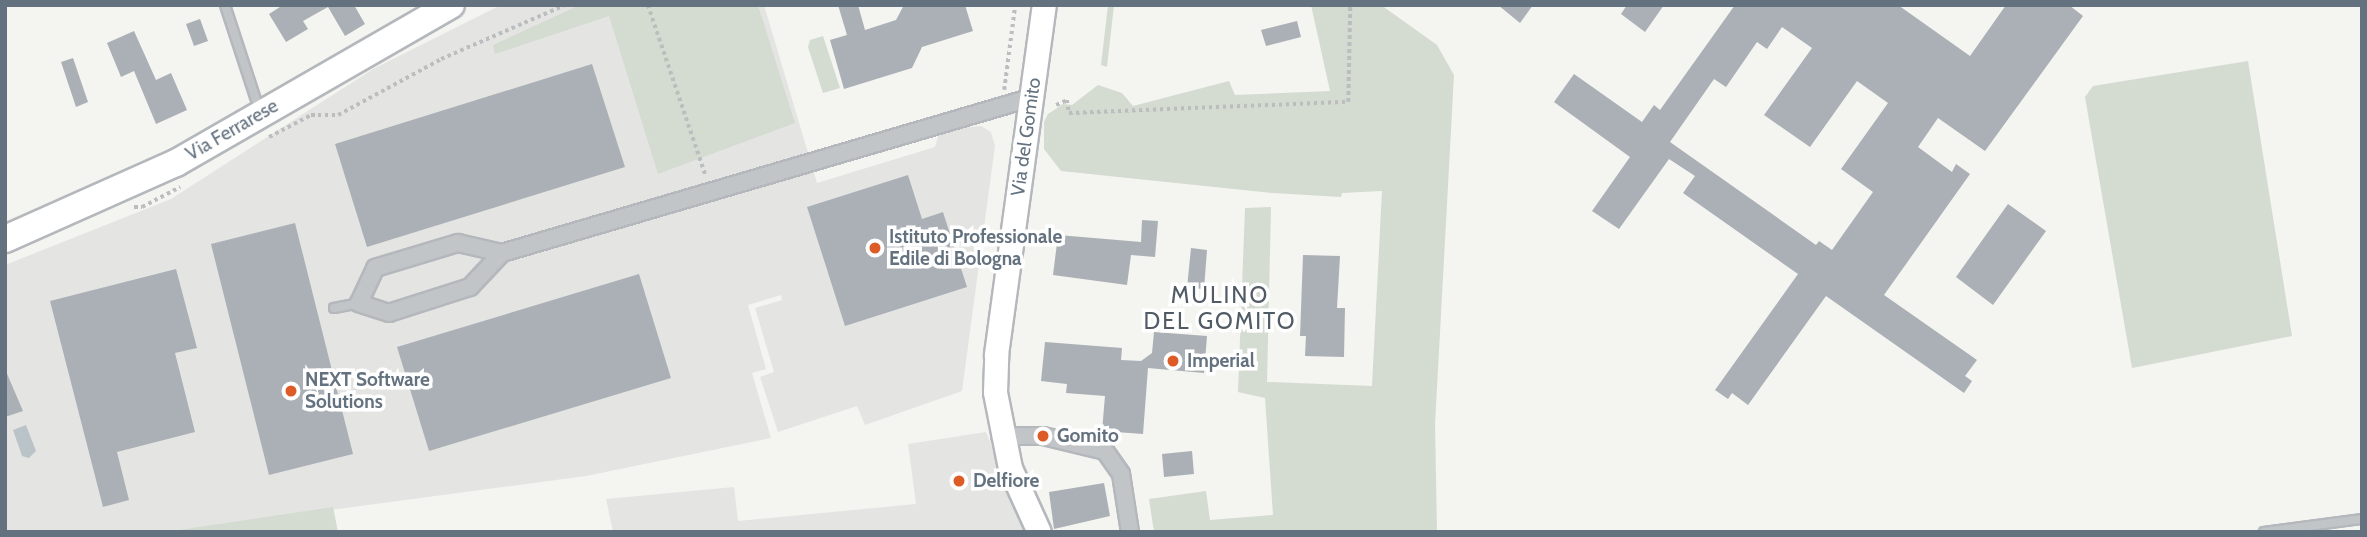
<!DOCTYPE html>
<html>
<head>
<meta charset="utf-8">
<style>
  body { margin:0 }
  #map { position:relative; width:2367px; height:537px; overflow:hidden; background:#f4f4f0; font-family:Cabin,sans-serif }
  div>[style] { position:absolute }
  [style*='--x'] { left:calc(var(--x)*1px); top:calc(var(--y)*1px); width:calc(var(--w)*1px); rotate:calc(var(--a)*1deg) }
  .built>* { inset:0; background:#e4e5e3 }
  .green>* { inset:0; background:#d4dbd1 }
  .water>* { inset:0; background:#bac4c8 }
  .building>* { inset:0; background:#aab0b5 }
  .path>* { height:3.5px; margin-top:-1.75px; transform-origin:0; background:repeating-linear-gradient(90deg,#bbbdbf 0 3.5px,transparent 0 7px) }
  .roads { filter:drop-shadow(2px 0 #b4b8bc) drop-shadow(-2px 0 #b4b8bc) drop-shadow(0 2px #b4b8bc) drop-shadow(0 -2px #b4b8bc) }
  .lane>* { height:8px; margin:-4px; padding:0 4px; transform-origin:4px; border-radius:4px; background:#c2c5c8 }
  .street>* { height:16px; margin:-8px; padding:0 8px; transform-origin:8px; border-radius:8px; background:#c2c5c8 }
  .secondary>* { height:23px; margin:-11.5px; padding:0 11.5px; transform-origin:11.5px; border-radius:11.5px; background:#fff }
  .primary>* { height:26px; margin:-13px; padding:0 13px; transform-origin:13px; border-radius:13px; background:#fff }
  .dots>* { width:19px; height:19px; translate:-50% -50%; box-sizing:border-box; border:4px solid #fff; border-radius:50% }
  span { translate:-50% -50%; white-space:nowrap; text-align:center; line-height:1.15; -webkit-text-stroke:7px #fff; paint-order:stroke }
  .street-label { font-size:19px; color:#647280 }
  .poi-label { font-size:19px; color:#647280; font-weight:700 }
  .left { translate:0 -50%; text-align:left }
  .quarter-label { font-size:23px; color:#515b65; letter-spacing:2px }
  .frame { position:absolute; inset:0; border:7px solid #647280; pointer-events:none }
</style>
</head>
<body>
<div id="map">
  <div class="built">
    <i style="clip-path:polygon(501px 5px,764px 5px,817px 183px,935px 147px,940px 130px,981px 126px,991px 132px,995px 146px,962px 391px,865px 425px,857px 406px,778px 432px,760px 377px,774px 372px,755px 308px,782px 300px,781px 295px,748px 305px,766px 369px,752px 373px,771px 438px,586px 476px,165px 532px,5px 532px,5px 265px,171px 199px,373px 69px)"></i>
    <i style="clip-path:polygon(986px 432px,1026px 532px,613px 532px,606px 499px,734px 487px,738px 521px,916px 504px,908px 444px)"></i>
  </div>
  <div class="green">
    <i style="clip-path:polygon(580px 5px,758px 5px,795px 123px,658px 174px,609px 16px,495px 54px,493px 45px)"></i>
    <i style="clip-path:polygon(1108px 5px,1114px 5px,1107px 67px,1101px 65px)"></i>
    <i style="clip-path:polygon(1311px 5px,1381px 5px,1437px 45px,1454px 75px,1435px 424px,1437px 532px,1154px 532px,1149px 499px,1206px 491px,1210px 520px,1273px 515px,1265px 398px,1238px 392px,1245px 208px,1271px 207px,1267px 382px,1372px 386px,1382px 191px,1342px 193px,1341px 197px,1273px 193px,1061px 171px,1044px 149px,1044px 122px,1048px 114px,1063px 104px,1072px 105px,1098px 85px,1122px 93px,1133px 106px,1229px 81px,1235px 95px,1330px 91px)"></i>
    <i style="clip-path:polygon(823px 36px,840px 88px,823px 93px,808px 47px,810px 40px)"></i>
    <i style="clip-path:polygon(2248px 61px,2292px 336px,2132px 368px,2085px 97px,2093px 86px)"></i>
    <i style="clip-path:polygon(333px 507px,338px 532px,165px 532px)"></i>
  </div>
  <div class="water">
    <i style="clip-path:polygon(26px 425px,36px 451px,29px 458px,22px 456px,13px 430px)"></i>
  </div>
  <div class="building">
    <i style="clip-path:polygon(283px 5px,354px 5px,365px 24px,345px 36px,328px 7px,303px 21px,308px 29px,286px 42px,269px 14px)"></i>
    <i style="clip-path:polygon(838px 5px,858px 5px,865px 30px,896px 20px,904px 5px,965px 5px,973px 31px,922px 47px,912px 68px,844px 89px,830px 40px,847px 35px)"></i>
    <i style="clip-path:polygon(1498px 5px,1533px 5px,1520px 23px)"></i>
    <i style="clip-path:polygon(1627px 5px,1664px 5px,1645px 32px,1621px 14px)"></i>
    <i style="clip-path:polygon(evenodd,1735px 5px,1898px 5px,1970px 56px,2006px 5px,2069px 5px,2083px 16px,1985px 151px,1938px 118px,1918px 147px,1952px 172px,1956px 164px,1970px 174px,1884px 295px,1977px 360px,1965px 376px,1972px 381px,1964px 393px,1826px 296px,1748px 405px,1732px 393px,1728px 399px,1715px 390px,1798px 274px,1683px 193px,1695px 176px,1669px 159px,1619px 229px,1592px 211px,1630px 157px,1554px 102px,1574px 74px,1642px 122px,1654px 105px,1660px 110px,1735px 5px,1782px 27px,1812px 48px,1764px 115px,1810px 147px,1857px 81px,1888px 103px,1841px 169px,1873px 192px,1832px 250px,1819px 241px,1816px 245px,1670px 142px,1714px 79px,1726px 87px,1757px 42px,1767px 49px,1782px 27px)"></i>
    <i style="clip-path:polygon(200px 19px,208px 41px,194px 46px,186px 24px)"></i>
    <i style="clip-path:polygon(1297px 21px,1301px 37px,1266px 46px,1261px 30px)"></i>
    <i style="clip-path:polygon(134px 31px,156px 80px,171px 73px,187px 110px,156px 124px,134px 71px,121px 77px,107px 43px)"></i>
    <i style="clip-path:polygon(73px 58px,88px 102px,76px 107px,61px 62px)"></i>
    <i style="clip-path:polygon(592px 64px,625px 167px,367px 247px,335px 144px)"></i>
    <i style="clip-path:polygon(908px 175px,922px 219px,943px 212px,967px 287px,845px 326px,807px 207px)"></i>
    <i style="clip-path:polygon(2008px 204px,2046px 231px,1993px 305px,1956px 277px)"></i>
    <i style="clip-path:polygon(1142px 220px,1158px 221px,1155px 257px,1131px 255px,1127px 285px,1053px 275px,1058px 235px,1141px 242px)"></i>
    <i style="clip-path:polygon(295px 223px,353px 454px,269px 475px,211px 244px)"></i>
    <i style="clip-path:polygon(1191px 248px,1207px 250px,1204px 289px,1187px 288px)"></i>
    <i style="clip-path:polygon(1303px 255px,1340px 256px,1337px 308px,1345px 308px,1344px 357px,1305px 356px,1306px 336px,1300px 336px)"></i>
    <i style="clip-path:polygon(176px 269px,197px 348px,175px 353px,195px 432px,117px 452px,129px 500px,103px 507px,50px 301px)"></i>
    <i style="clip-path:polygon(639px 274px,671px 378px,429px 451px,397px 347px)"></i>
    <i style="clip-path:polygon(1154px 332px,1207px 336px,1204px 373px,1148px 368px,1143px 434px,1102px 431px,1105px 396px,1066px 393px,1067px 384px,1041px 381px,1045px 342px,1122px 348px,1121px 360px,1141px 361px,1152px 353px)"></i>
    <i style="clip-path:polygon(5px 369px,23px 411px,5px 417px)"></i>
    <i style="clip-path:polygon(1192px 451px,1194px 474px,1164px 477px,1162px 454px)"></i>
    <i style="clip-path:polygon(1104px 483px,1110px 516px,1054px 529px,1049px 492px)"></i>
  </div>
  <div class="path">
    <i style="--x:648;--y:5;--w:181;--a:71.3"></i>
    <i style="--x:1004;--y:90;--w:86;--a:-82.6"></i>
    <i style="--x:1056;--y:105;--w:12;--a:-24"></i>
    <i style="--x:1067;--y:100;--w:13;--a:81"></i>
    <i style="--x:1069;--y:113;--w:279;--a:-2.3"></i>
    <i style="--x:1348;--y:102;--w:97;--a:-88.8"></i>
    <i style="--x:269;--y:137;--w:47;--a:-27.6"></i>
    <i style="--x:311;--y:115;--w:27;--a:0"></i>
    <i style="--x:338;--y:115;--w:117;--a:-28.5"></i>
    <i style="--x:441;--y:59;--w:135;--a:-23.5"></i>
    <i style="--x:134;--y:207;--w:8;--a:0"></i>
    <i style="--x:142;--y:207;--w:43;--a:-27.8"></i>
  </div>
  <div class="roads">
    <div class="lane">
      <i style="--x:225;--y:5;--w:109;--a:71.9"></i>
      <i style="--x:334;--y:308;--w:25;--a:-11"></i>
      <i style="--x:2264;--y:532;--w:99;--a:-7.6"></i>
    </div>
    <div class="street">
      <i style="--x:502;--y:253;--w:47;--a:133.3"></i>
      <i style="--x:470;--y:287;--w:85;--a:162.2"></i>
      <i style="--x:389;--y:313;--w:32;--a:-162"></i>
      <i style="--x:359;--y:303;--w:38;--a:-65"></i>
      <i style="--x:375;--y:268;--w:87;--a:-16.8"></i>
      <i style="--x:458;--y:243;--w:45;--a:12.8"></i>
      <i style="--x:502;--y:253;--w:550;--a:-16.36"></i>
      <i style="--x:1000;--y:436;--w:43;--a:0"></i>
      <i style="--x:1043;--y:436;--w:64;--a:13.6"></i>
      <i style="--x:1105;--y:451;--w:28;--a:55"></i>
      <i style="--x:1121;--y:474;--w:59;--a:81.2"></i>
    </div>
    <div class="secondary">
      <i style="--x:1039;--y:532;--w:70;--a:-114.4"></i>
      <i style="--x:1010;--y:468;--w:77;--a:-101.2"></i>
      <i style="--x:995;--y:392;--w:38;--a:-88"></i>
      <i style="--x:996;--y:354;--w:352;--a:-82.2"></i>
    </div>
    <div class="primary">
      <i style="--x:5;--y:239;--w:187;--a:-24"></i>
      <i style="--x:176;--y:163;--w:317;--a:-29.9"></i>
    </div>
  </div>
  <div class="dots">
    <i style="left:875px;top:248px;background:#dd5b26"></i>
    <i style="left:1173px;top:361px;background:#dd5b26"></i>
    <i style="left:291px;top:391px;background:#dd5b26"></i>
    <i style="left:1043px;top:436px;background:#dd5b26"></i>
    <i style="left:959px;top:481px;background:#dd5b26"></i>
  </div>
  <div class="street-label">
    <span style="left:232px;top:130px;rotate:-30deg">Via Ferrarese</span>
    <span style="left:1026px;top:137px;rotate:-82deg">Via del Gomito</span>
  </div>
  <div class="poi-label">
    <span class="left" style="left:889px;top:248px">Istituto Professionale<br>Edile di Bologna</span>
    <span class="left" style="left:1187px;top:361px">Imperial</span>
    <span class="left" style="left:305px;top:391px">NEXT Software<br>Solutions</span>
    <span class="left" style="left:1057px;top:436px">Gomito</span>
    <span class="left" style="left:973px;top:481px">Delfiore</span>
  </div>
  <div class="quarter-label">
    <span style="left:1220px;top:308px">MULINO<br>DEL GOMITO</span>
  </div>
  <div class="frame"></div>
</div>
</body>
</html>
